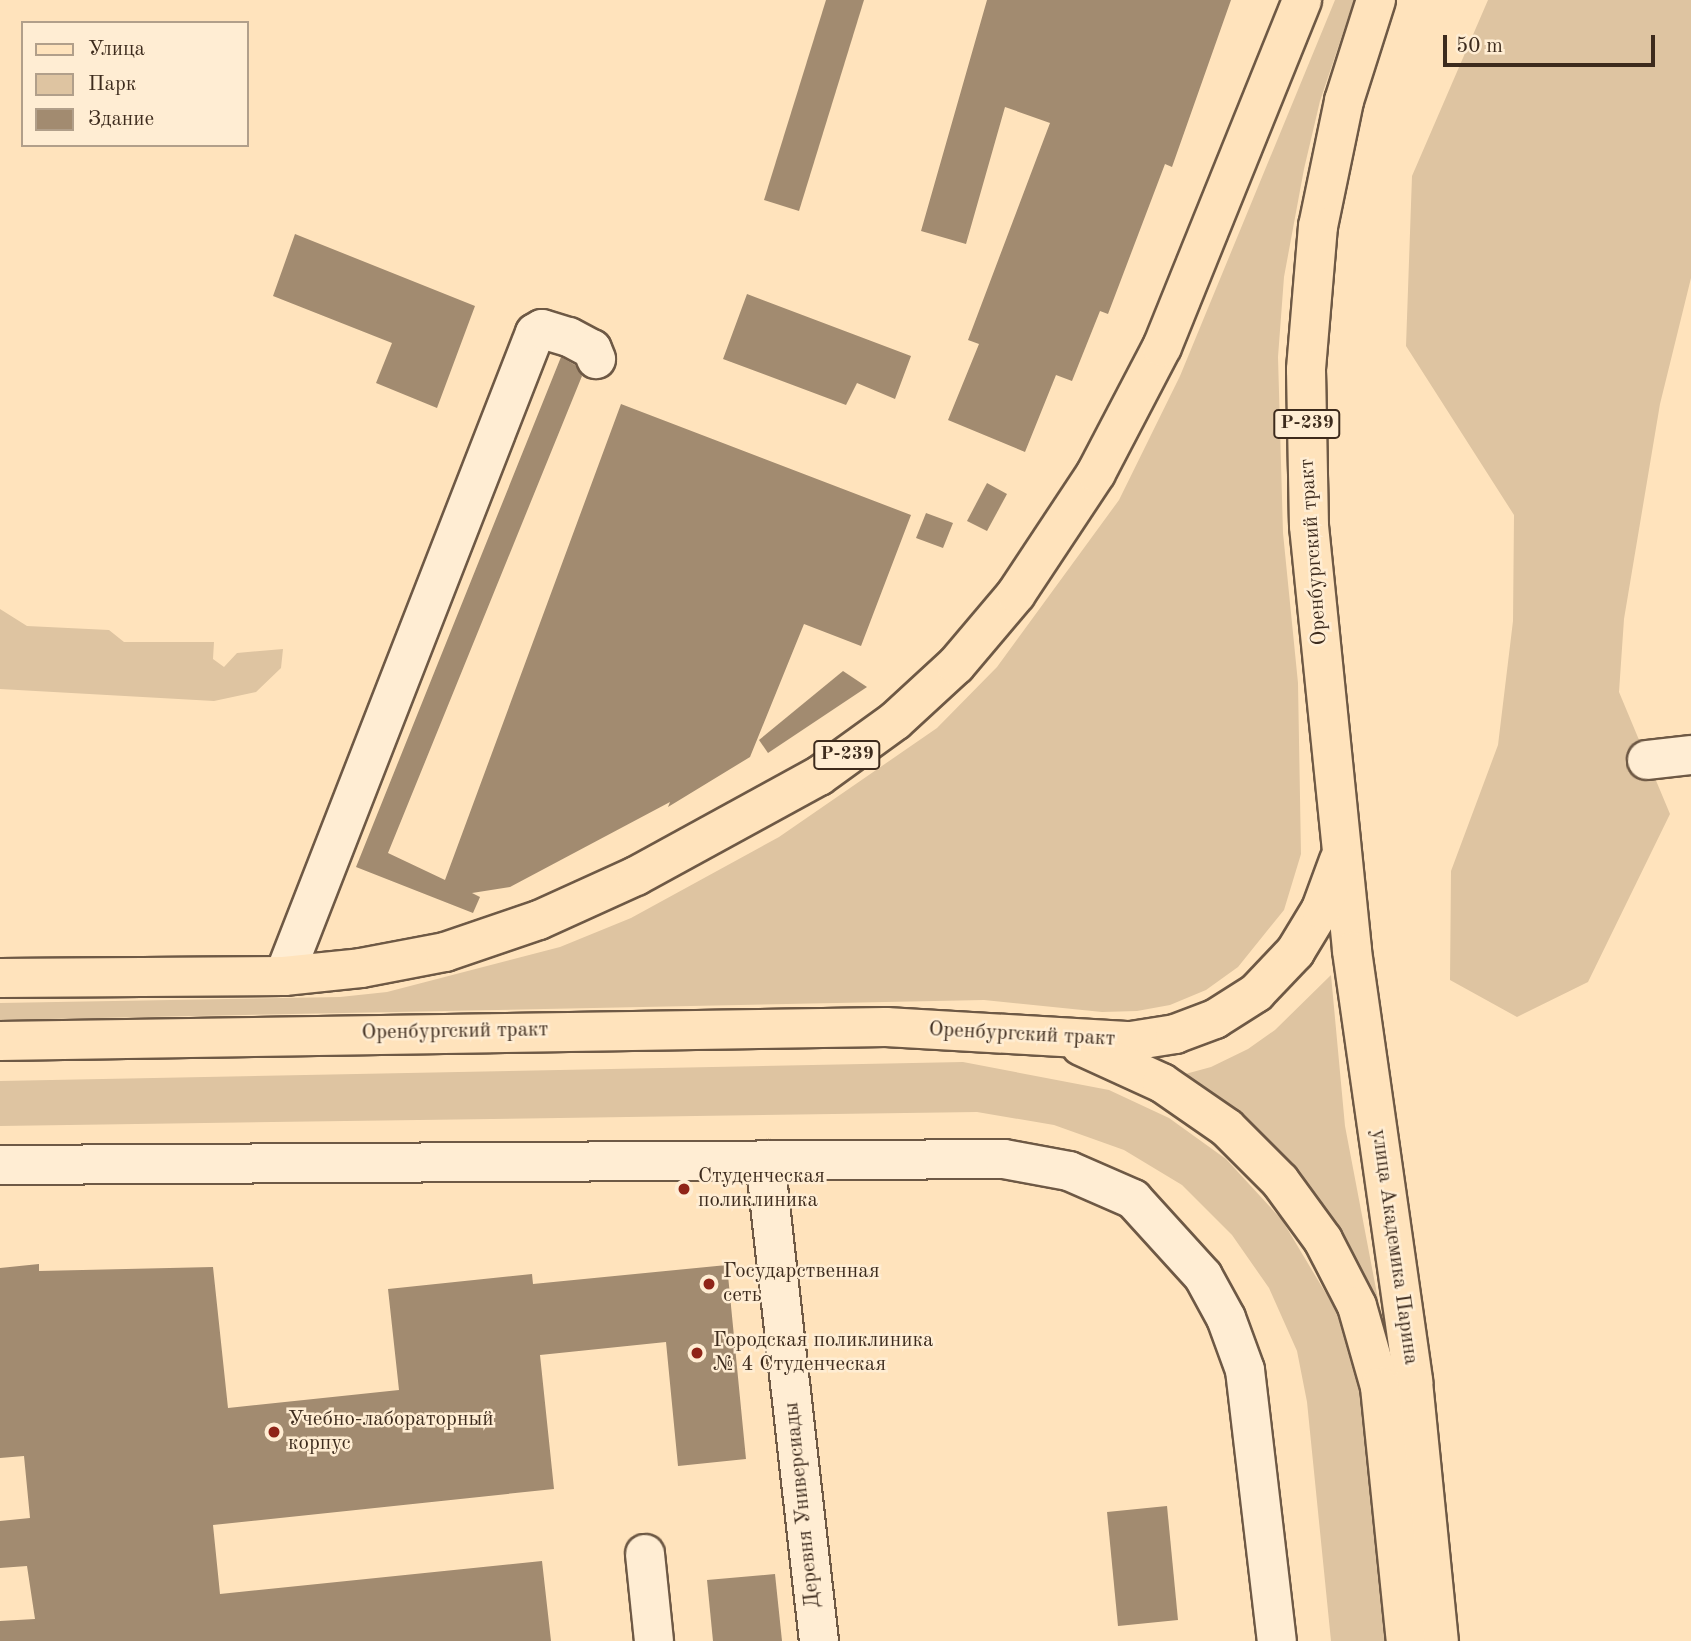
<!DOCTYPE html>
<html>
<head>
<meta charset="utf-8">
<style>
  body { margin:0 }
  #map { position:relative; width:1691px; height:1641px; overflow:hidden; background:#ffe3bc; font-family:"Old Standard TT",serif }
  div>[style] { position:absolute }
  [style*='--x'] { left:calc(var(--x)*1px); top:calc(var(--y)*1px); width:calc(var(--w)*1px); rotate:calc(var(--a)*1deg) }
  .green>* { inset:0; background:#dec4a1 }
  .building>* { inset:0; background:#a28b70 }
  .roads { filter:drop-shadow(2px 0 #6e5945) drop-shadow(-2px 0 #6e5945) drop-shadow(0 2px #6e5945) drop-shadow(0 -2px #6e5945) }
  .minor>* { height:38px; margin:-19px; padding:0 19px; transform-origin:19px; border-radius:19px; background:#ffedd3 }
  .major>* { height:38px; margin:-19px; padding:0 19px; transform-origin:19px; border-radius:19px; background:#ffe3bc }
  .dots>* { width:19px; height:19px; translate:-50% -50%; box-sizing:border-box; border:4px solid #ffedd3; border-radius:50% }
  span { translate:-50% -50%; white-space:nowrap; text-align:center; line-height:1.15; -webkit-text-stroke:5px #ffedd3; paint-order:stroke }
  .shield-label span { padding:2px 5px; background:#ffedd3; border:2px solid; border-radius:5px; -webkit-text-stroke-width:0 }
  .shield-label { font-size:19px; color:#3d2b1d; font-weight:700 }
  .street-label { font-size:21px; color:#3d2b1d }
  .poi-label { font-size:21px; color:#3d2b1d }
  .left { translate:0 -50%; text-align:left }
  .legend { position:absolute; left:21px; top:21px; width:228px; height:126px; box-sizing:border-box; background:#ffedd3; border:2px solid #b19f8a; margin:0; padding:9px 12px; list-style:none; font-size:21px; color:#3d2b1d }
  .legend li { display:flex; align-items:center; gap:14px; height:35px }
  .legend b { width:35px; border:2px solid #b19f8a }
  .scale { position:absolute; left:1443px; top:35px; width:212px; height:32px; box-sizing:border-box; border:4px solid #3d2b1d; border-top:0; padding-left:9px; font-size:21px; line-height:24px; white-space:nowrap; color:#3d2b1d; -webkit-text-stroke:5px #ffedd3; paint-order:stroke }
</style>
</head>
<body>
<div id="map">
  <div class="green">
    <i style="clip-path:polygon(1335px 0,1354px 0,1320px 101px,1304px 169px,1284px 277px,1278px 357px,1283px 533px,1298px 683px,1301px 854px,1284px 910px,1238px 967px,1206px 990px,1170px 1005px,1137px 1011px,1102px 1012px,984px 1000px,0 1020px,0 1003px,340px 997px,387px 992px,560px 947px,631px 918px,779px 837px,937px 728px,997px 667px,1119px 500px,1180px 376px)"></i>
    <i style="clip-path:polygon(1488px 0,1691px 0,1691px 278px,1660px 404px,1624px 619px,1619px 692px,1670px 814px,1588px 982px,1517px 1017px,1450px 980px,1451px 871px,1498px 745px,1513px 621px,1514px 515px,1406px 346px,1412px 176px)"></i>
    <i style="clip-path:polygon(0 609px,27px 626px,109px 630px,124px 642px,214px 642px,213px 659px,224px 667px,237px 653px,283px 649px,281px 668px,256px 692px,214px 701px,0 689px)"></i>
    <i style="clip-path:polygon(1331px 975px,1345px 1126px,1380px 1310px,1345px 1247px,1178px 1076px,1211px 1067px,1248px 1049px,1275px 1030px)"></i>
    <i style="clip-path:polygon(963px 1062px,1109px 1090px,1169px 1118px,1226px 1159px,1282px 1220px,1337px 1312px,1363px 1399px,1386px 1641px,1331px 1641px,1307px 1402px,1297px 1351px,1269px 1288px,1232px 1235px,1182px 1185px,1124px 1150px,1054px 1125px,977px 1112px,0 1126px,0 1081px)"></i>
  </div>
  <div class="building">
    <i style="clip-path:polygon(826px 0,864px 0,799px 211px,764px 200px)"></i>
    <i style="clip-path:polygon(987px 0,1231px 0,1172px 167px,1165px 164px,1108px 314px,1100px 311px,1072px 381px,1056px 375px,1025px 452px,948px 420px,979px 344px,968px 340px,1050px 123px,1005px 107px,966px 244px,921px 231px)"></i>
    <i style="clip-path:polygon(295px 234px,475px 306px,437px 408px,376px 383px,392px 343px,273px 296px)"></i>
    <i style="clip-path:polygon(747px 294px,911px 356px,895px 399px,857px 383px,846px 405px,723px 359px)"></i>
    <i style="clip-path:polygon(561px 357px,575px 365px,582px 376px,388px 853px,445px 880px,621px 404px,911px 515px,861px 646px,804px 624px,750px 757px,668px 807px,670px 802px,510px 887px,472px 893px,480px 897px,473px 913px,356px 867px)"></i>
    <i style="clip-path:polygon(987px 483px,1007px 494px,987px 531px,967px 521px)"></i>
    <i style="clip-path:polygon(926px 513px,953px 523px,943px 548px,916px 538px)"></i>
    <i style="clip-path:polygon(843px 671px,867px 687px,768px 753px,759px 740px)"></i>
    <i style="clip-path:polygon(39px 1264px,39px 1271px,213px 1267px,228px 1408px,399px 1390px,388px 1289px,532px 1274px,533px 1284px,727px 1265px,746px 1459px,678px 1466px,666px 1342px,540px 1355px,554px 1489px,213px 1525px,220px 1594px,542px 1561px,551px 1641px,0 1641px,0 1621px,35px 1619px,27px 1566px,0 1568px,0 1521px,30px 1518px,24px 1456px,0 1458px,0 1268px)"></i>
    <i style="clip-path:polygon(1167px 1506px,1178px 1620px,1118px 1626px,1107px 1512px)"></i>
    <i style="clip-path:polygon(775px 1574px,782px 1641px,713px 1641px,707px 1580px)"></i>
  </div>
  <div class="roads">
    <div class="minor">
      <i style="--x:1647;--y:760;--w:44;--a:-6.5"></i>
      <i style="--x:284;--y:976;--w:690;--a:-68.68"></i>
      <i style="--x:535;--y:333;--w:8;--a:-30"></i>
      <i style="--x:542;--y:329;--w:28;--a:17"></i>
      <i style="--x:569;--y:337;--w:26;--a:28"></i>
      <i style="--x:592;--y:349;--w:11;--a:68"></i>
      <i style="--x:765;--y:1160;--w:484;--a:83.6"></i>
      <i style="--x:0;--y:1165;--w:1004;--a:-0.34"></i>
      <i style="--x:1004;--y:1159;--w:66;--a:10.5"></i>
      <i style="--x:1069;--y:1171;--w:70;--a:23.6"></i>
      <i style="--x:1133;--y:1199;--w:104;--a:47.7"></i>
      <i style="--x:1203;--y:1276;--w:48;--a:61.3"></i>
      <i style="--x:1226;--y:1318;--w:55;--a:69.9"></i>
      <i style="--x:1245;--y:1370;--w:273;--a:83.3"></i>
      <i style="--x:645;--y:1554;--w:87;--a:84.1"></i>
    </div>
    <div class="major">
      <i style="--x:1376;--y:0;--w:106;--a:107.6"></i>
      <i style="--x:1344;--y:101;--w:128;--a:101.7"></i>
      <i style="--x:1318;--y:226;--w:144;--a:94.8"></i>
      <i style="--x:1306;--y:370;--w:156;--a:88.9"></i>
      <i style="--x:1309;--y:526;--w:427;--a:84.2"></i>
      <i style="--x:1352;--y:951;--w:435;--a:81.9"></i>
      <i style="--x:1413;--y:1382;--w:260;--a:84.3"></i>
      <i style="--x:0;--y:978;--w:284;--a:-0.4"></i>
      <i style="--x:284;--y:976;--w:77;--a:-5.9"></i>
      <i style="--x:361;--y:968;--w:86;--a:-10.8"></i>
      <i style="--x:445;--y:952;--w:99;--a:-18.8"></i>
      <i style="--x:539;--y:920;--w:107;--a:-24.4"></i>
      <i style="--x:636;--y:876;--w:209;--a:-28.7"></i>
      <i style="--x:819;--y:776;--w:94;--a:-35.9"></i>
      <i style="--x:895;--y:721;--w:83;--a:-42.6"></i>
      <i style="--x:956;--y:665;--w:93;--a:-49.8"></i>
      <i style="--x:1016;--y:594;--w:145;--a:-56.5"></i>
      <i style="--x:1096;--y:473;--w:142;--a:-62.4"></i>
      <i style="--x:1162;--y:347;--w:374;--a:-68"></i>
      <i style="--x:0;--y:1041;--w:886;--a:-0.91"></i>
      <i style="--x:886;--y:1027;--w:245;--a:3.3"></i>
      <i style="--x:1131;--y:1041;--w:45;--a:-9"></i>
      <i style="--x:1175;--y:1034;--w:43;--a:-20.6"></i>
      <i style="--x:1215;--y:1019;--w:49;--a:-32.4"></i>
      <i style="--x:1256;--y:993;--w:57;--a:-46.4"></i>
      <i style="--x:1295;--y:952;--w:50;--a:-58.8"></i>
      <i style="--x:1321;--y:909;--w:52;--a:-69.8"></i>
      <i style="--x:1081;--y:1046;--w:89;--a:24.6"></i>
      <i style="--x:1162;--y:1083;--w:79;--a:34.7"></i>
      <i style="--x:1227;--y:1128;--w:75;--a:45"></i>
      <i style="--x:1280;--y:1181;--w:73;--a:53.9"></i>
      <i style="--x:1323;--y:1240;--w:74;--a:62.7"></i>
      <i style="--x:1357;--y:1306;--w:84;--a:74.1"></i>
      <i style="--x:1380;--y:1387;--w:255;--a:84.2"></i>
    </div>
  </div>
  <div class="dots">
    <i style="left:684px;top:1189px;background:#8f2418"></i>
    <i style="left:709px;top:1284px;background:#8f2418"></i>
    <i style="left:697px;top:1353px;background:#8f2418"></i>
    <i style="left:274px;top:1432px;background:#8f2418"></i>
  </div>
  <div class="shield-label">
    <span style="left:1307px;top:424px">Р-239</span>
    <span style="left:847px;top:755px">Р-239</span>
  </div>
  <div class="street-label">
    <span style="left:1314px;top:552px;rotate:-94deg">Оренбургский тракт</span>
    <span style="left:455px;top:1032px;rotate:-1deg">Оренбургский тракт</span>
    <span style="left:1022px;top:1035px;rotate:3deg">Оренбургский тракт</span>
    <span style="left:1394px;top:1247px;rotate:82deg">улица Академика Парина</span>
    <span style="left:803px;top:1505px;rotate:-96deg">Деревня Универсиады</span>
  </div>
  <div class="poi-label">
    <span class="left" style="left:698px;top:1189px">Студенческая<br>поликлиника</span>
    <span class="left" style="left:723px;top:1284px">Государственная<br>сеть</span>
    <span class="left" style="left:713px;top:1353px">Городская поликлиника<br>№ 4 Студенческая</span>
    <span class="left" style="left:288px;top:1432px">Учебно-лабораторный<br>корпус</span>
  </div>
  <ul class="legend">
  <li><b style="height:9px;background:#ffe3bc"></b>Улица</li>
  <li><b style="height:19px;background:#dec4a1"></b>Парк</li>
  <li><b style="height:19px;background:#a28b70"></b>Здание</li>
  </ul>
  <div class="scale">50 m</div>
</div>
</body>
</html>
